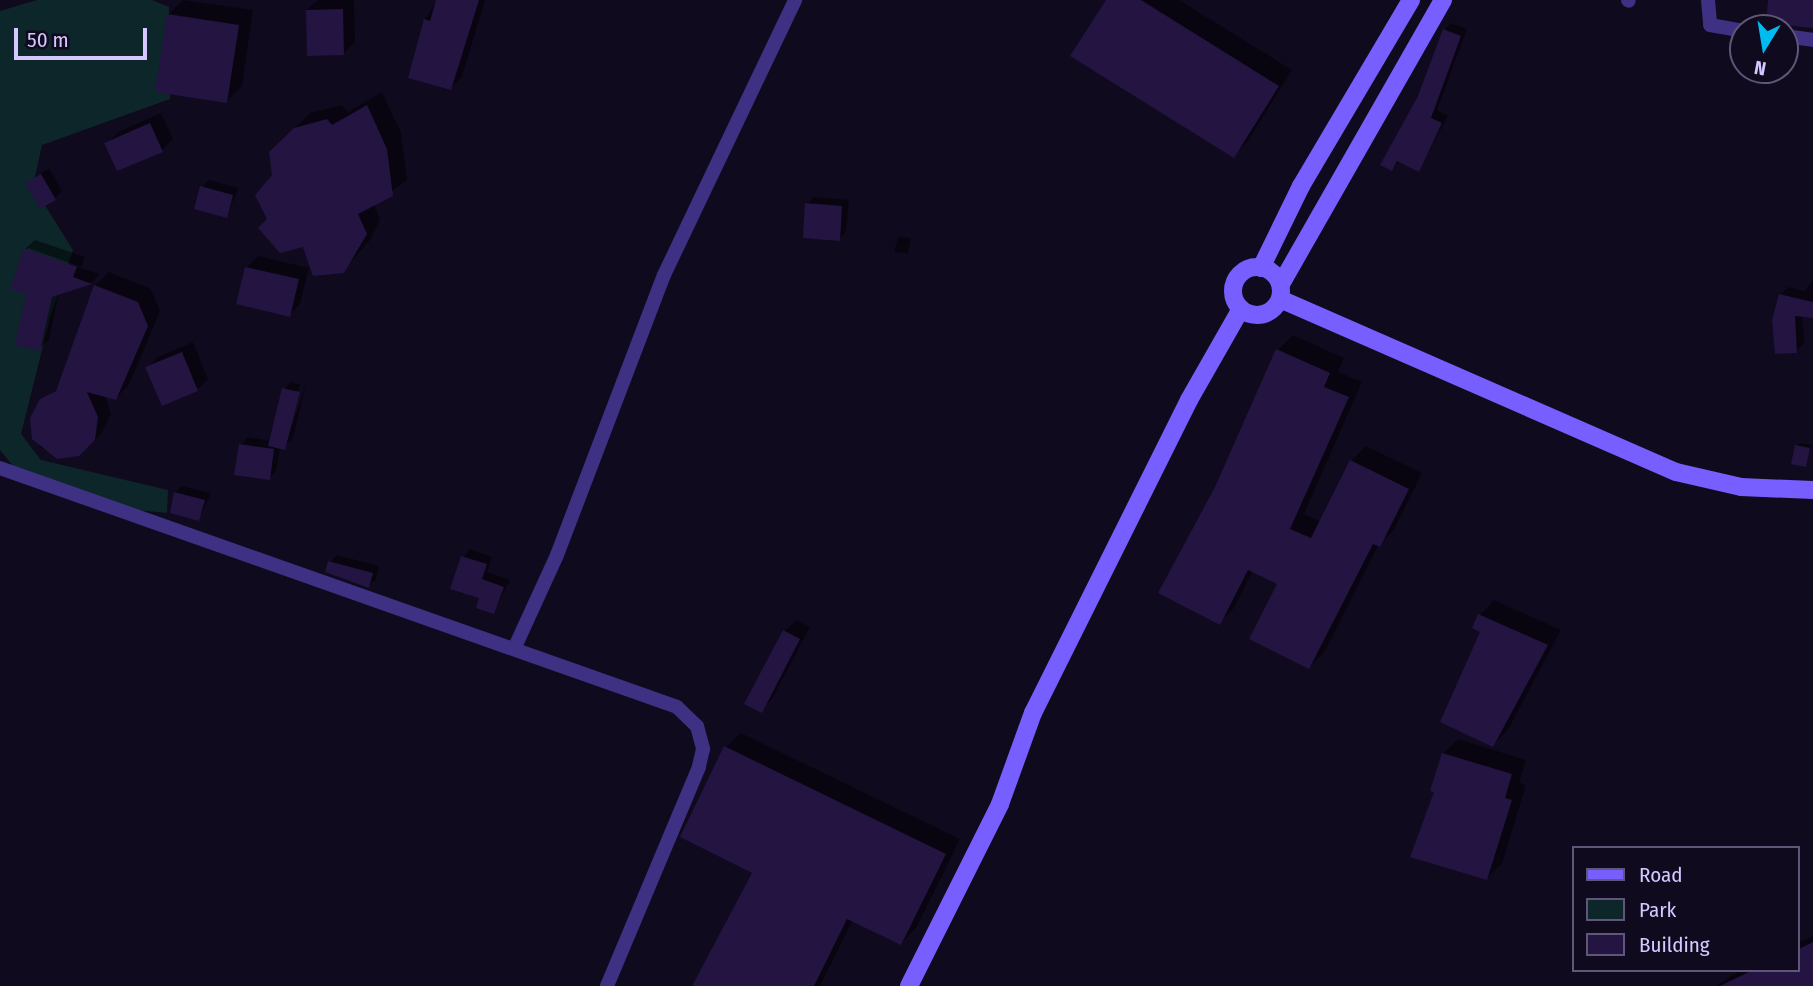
<!DOCTYPE html>
<html>
<head>
<meta charset="utf-8">
<style>
  body { margin:0 }
  #map { position:relative; width:1813px; height:986px; overflow:hidden; background:#100a1f; font-family:"Fira Sans Condensed",sans-serif }
  div>[style] { position:absolute }
  [style*='--x'] { left:calc(var(--x)*1px); top:calc(var(--y)*1px); width:calc(var(--w)*1px); rotate:calc(var(--a)*1deg) }
  .green>* { inset:0; background:#0c2629 }
  .shadow>* { inset:0; background:#0007 }
  .building>* { inset:0; background:#231441 }
  .street>* { height:14px; margin:-7px; padding:0 7px; transform-origin:7px; border-radius:7px; background:#3e3083 }
  .secondary>* { height:18px; margin:-9px; padding:0 9px; transform-origin:9px; border-radius:9px; background:#775eff }
  .secondary>.ring { margin:-9px; padding:0; box-sizing:content-box; background:none; border:18px solid #775eff; border-radius:50% }
  span { translate:-50% -50%; white-space:nowrap; text-align:center; line-height:1.15; -webkit-text-stroke:5px #100a1f; paint-order:stroke }
  .legend { position:absolute; left:1572px; top:846px; width:228px; height:126px; box-sizing:border-box; background:#100a1f; border:2px solid #5f5679; margin:0; padding:9px 12px; list-style:none; font-size:21px; color:#d5c7ff }
  .legend li { display:flex; align-items:center; gap:14px; height:35px }
  .legend b { width:35px; border:2px solid #5f5679 }
  .north { position:absolute; left:1729px; top:14px; width:70px; height:70px; box-sizing:border-box; background:#100a1f; border:2px solid #5f5679; border-radius:50%; rotate:191deg; font-size:19px; font-weight:700; line-height:28px; text-align:center; color:#d5c7ff }
  .north::after { content:''; display:block; margin:auto; width:24px; height:32px; background:#00bbf2; clip-path:polygon(50% 0,100% 100%,50% 72%,0 100%) }
  .scale { position:absolute; left:14px; top:28px; width:133px; height:32px; box-sizing:border-box; border:4px solid #d5c7ff; border-top:0; padding-left:9px; font-size:21px; line-height:24px; white-space:nowrap; color:#d5c7ff; -webkit-text-stroke:5px #100a1f; paint-order:stroke }
</style>
</head>
<body>
<div id="map">
  <div class="green">
    <i style="clip-path:polygon(37px 0,152px 0,169px 7px,170px 99px,42px 145px,33px 186px,73px 250px,50px 318px,21px 434px,41px 460px,168px 490px,167px 513px,128px 509px,13px 466px,0 450px,0 11px)"></i>
  </div>
  <div class="shadow">
    <i style="clip-path:polygon(183px 0,253px 10px,242px 86px,227px 101px,168px 15px)"></i>
    <i style="clip-path:polygon(318px 0,354px 0,355px 42px,344px 53px,307px 10px)"></i>
    <i style="clip-path:polygon(437px 0,485px 0,462px 77px,450px 88px,425px 20px)"></i>
    <i style="clip-path:polygon(1108px 0,1179px 0,1292px 70px,1248px 141px,1233px 156px)"></i>
    <i style="clip-path:polygon(1451px 23px,1467px 29px,1437px 110px,1448px 116px,1419px 170px,1400px 161px,1392px 169px,1444px 30px)"></i>
    <i style="clip-path:polygon(382px 92px,401px 133px,407px 180px,374px 204px,380px 219px,370px 240px,343px 271px,269px 219px,274px 175px,270px 152px,310px 113px,342px 105px,348px 112px)"></i>
    <i style="clip-path:polygon(161px 113px,173px 139px,162px 150px,107px 143px,118px 132px)"></i>
    <i style="clip-path:polygon(49px 168px,62px 191px,55px 198px,27px 184px)"></i>
    <i style="clip-path:polygon(209px 180px,239px 188px,226px 216px,202px 187px)"></i>
    <i style="clip-path:polygon(814px 197px,849px 200px,846px 232px,839px 239px,807px 204px)"></i>
    <i style="clip-path:polygon(898px 237px,911px 238px,908px 253px,894px 252px)"></i>
    <i style="clip-path:polygon(35px 240px,85px 257px,81px 267px,28px 248px,28px 252px,100px 274px,91px 283px,59px 293px,49px 339px,39px 349px,25px 249px)"></i>
    <i style="clip-path:polygon(258px 256px,309px 268px,300px 304px,289px 315px,247px 267px)"></i>
    <i style="clip-path:polygon(109px 272px,151px 289px,160px 311px,129px 385px,116px 398px,105px 395px,111px 414px,101px 434px,87px 448px,58px 457px,40px 447px,31px 428px,35px 408px,59px 387px,95px 286px)"></i>
    <i style="clip-path:polygon(1813px 279px,1813px 317px,1802px 315px,1804px 343px,1796px 351px,1780px 295px,1788px 287px,1805px 291px)"></i>
    <i style="clip-path:polygon(1293px 335px,1344px 358px,1338px 372px,1362px 382px,1304px 514px,1321px 522px,1351px 461px,1366px 446px,1422px 473px,1394px 530px,1379px 544px,1324px 653px,1309px 667px,1279px 584px,1253px 570px,1234px 608px,1220px 622px,1217px 488px,1278px 350px)"></i>
    <i style="clip-path:polygon(193px 342px,208px 379px,197px 390px,147px 368px,158px 357px)"></i>
    <i style="clip-path:polygon(291px 382px,300px 384px,286px 442px,306px 385px,292px 441px,280px 447px,276px 471px,269px 478px,241px 445px,248px 437px,271px 441px,284px 389px)"></i>
    <i style="clip-path:polygon(1800px 443px,1812px 445px,1805px 465px,1797px 446px)"></i>
    <i style="clip-path:polygon(182px 486px,211px 493px,199px 519px,175px 493px)"></i>
    <i style="clip-path:polygon(470px 549px,492px 557px,487px 572px,510px 580px,494px 612px,481px 597px,453px 588px,463px 557px)"></i>
    <i style="clip-path:polygon(337px 555px,379px 566px,376px 579px,369px 586px,330px 562px)"></i>
    <i style="clip-path:polygon(1494px 600px,1561px 630px,1508px 730px,1493px 745px,1480px 615px)"></i>
    <i style="clip-path:polygon(796px 620px,810px 627px,772px 699px,761px 710px,747px 703px,785px 631px)"></i>
    <i style="clip-path:polygon(741px 733px,960px 839px,916px 928px,901px 943px,853px 920px,820px 986px,694px 986px,754px 872px,726px 747px)"></i>
    <i style="clip-path:polygon(1458px 739px,1526px 760px,1519px 783px,1526px 785px,1502px 864px,1487px 878px,1437px 791px,1443px 754px)"></i>
    <i style="clip-path:polygon(1813px 936px,1813px 986px,1716px 986px,1740px 970px,1797px 970px,1797px 943px)"></i>
  </div>
  <div class="building">
    <i style="clip-path:polygon(436px 0,479px 0,451px 90px,408px 78px,424px 19px,430px 21px)"></i>
    <i style="clip-path:polygon(1106px 0,1141px 0,1279px 86px,1234px 158px,1070px 56px)"></i>
    <i style="clip-path:polygon(1768px 0,1813px 0,1813px 28px,1766px 23px)"></i>
    <i style="clip-path:polygon(343px 9px,344px 55px,307px 56px,306px 10px)"></i>
    <i style="clip-path:polygon(167px 14px,239px 25px,227px 103px,155px 92px)"></i>
    <i style="clip-path:polygon(1443px 29px,1461px 36px,1431px 118px,1442px 123px,1419px 172px,1397px 161px,1392px 171px,1380px 165px,1418px 96px)"></i>
    <i style="clip-path:polygon(367px 105px,387px 149px,393px 196px,358px 214px,367px 234px,344px 273px,313px 276px,303px 247px,280px 253px,258px 228px,267px 219px,255px 195px,272px 175px,269px 152px,294px 128px,327px 119px,332px 125px)"></i>
    <i style="clip-path:polygon(150px 123px,163px 152px,117px 171px,104px 143px)"></i>
    <i style="clip-path:polygon(41px 174px,56px 200px,40px 209px,25px 183px)"></i>
    <i style="clip-path:polygon(200px 186px,233px 195px,227px 218px,194px 209px)"></i>
    <i style="clip-path:polygon(805px 203px,842px 206px,840px 241px,803px 238px)"></i>
    <i style="clip-path:polygon(24px 248px,77px 267px,73px 277px,92px 284px,52px 297px,40px 351px,15px 345px,26px 294px,10px 289px)"></i>
    <i style="clip-path:polygon(245px 267px,299px 279px,290px 317px,236px 304px)"></i>
    <i style="clip-path:polygon(94px 285px,138px 302px,148px 326px,116px 400px,87px 392px,98px 417px,95px 440px,79px 456px,57px 459px,32px 439px,30px 418px,40px 399px,56px 391px)"></i>
    <i style="clip-path:polygon(1779px 294px,1813px 302px,1813px 318px,1795px 316px,1797px 353px,1775px 354px,1772px 320px)"></i>
    <i style="clip-path:polygon(1276px 349px,1330px 373px,1324px 387px,1349px 397px,1290px 529px,1311px 538px,1350px 460px,1409px 489px,1380px 547px,1373px 544px,1309px 669px,1249px 639px,1277px 584px,1248px 570px,1220px 625px,1158px 593px,1215px 487px)"></i>
    <i style="clip-path:polygon(182px 352px,198px 391px,162px 406px,145px 367px)"></i>
    <i style="clip-path:polygon(282px 388px,300px 392px,285px 450px,268px 446px)"></i>
    <i style="clip-path:polygon(239px 444px,274px 449px,270px 480px,234px 475px)"></i>
    <i style="clip-path:polygon(1795px 445px,1810px 448px,1806px 467px,1791px 464px)"></i>
    <i style="clip-path:polygon(174px 492px,205px 500px,199px 521px,170px 513px)"></i>
    <i style="clip-path:polygon(461px 556px,487px 564px,482px 579px,504px 587px,494px 614px,476px 608px,479px 598px,450px 589px)"></i>
    <i style="clip-path:polygon(328px 561px,373px 573px,369px 588px,325px 572px)"></i>
    <i style="clip-path:polygon(1478px 614px,1548px 645px,1493px 747px,1440px 722px,1480px 632px,1472px 628px)"></i>
    <i style="clip-path:polygon(783px 630px,800px 639px,762px 713px,744px 704px)"></i>
    <i style="clip-path:polygon(724px 746px,946px 854px,901px 945px,847px 919px,814px 986px,692px 986px,752px 873px,680px 837px)"></i>
    <i style="clip-path:polygon(1442px 753px,1512px 774px,1505px 798px,1512px 800px,1487px 880px,1410px 857px,1434px 792px,1430px 791px)"></i>
    <i style="clip-path:polygon(1813px 942px,1813px 986px,1720px 986px,1753px 970px,1797px 970px,1797px 950px)"></i>
  </div>
  <div class="street">
    <i style="--x:1628;--y:0;--w:1;--a:45"></i>
    <i style="--x:1708;--y:0;--w:25;--a:85"></i>
    <i style="--x:1710;--y:25;--w:34;--a:10"></i>
    <i style="--x:1785;--y:36;--w:28;--a:8"></i>
    <i style="--x:0;--y:468;--w:718;--a:19.44"></i>
    <i style="--x:677;--y:707;--w:28;--a:44"></i>
    <i style="--x:697;--y:726;--w:24;--a:75"></i>
    <i style="--x:703;--y:749;--w:18;--a:103"></i>
    <i style="--x:699;--y:767;--w:238;--a:112.8"></i>
    <i style="--x:514;--y:649;--w:103;--a:-65.4"></i>
    <i style="--x:557;--y:555;--w:300;--a:-69.1"></i>
    <i style="--x:664;--y:275;--w:305;--a:-64.5"></i>
  </div>
  <div class="secondary">
    <i class="ring" style="left:1233px;top:267px;width:30px;height:30px"></i>
    <i style="--x:1261;--y:268;--w:91;--a:-64"></i>
    <i style="--x:1301;--y:186;--w:216;--a:-59.4"></i>
    <i style="--x:1281;--y:284;--w:327;--a:-60.3"></i>
    <i style="--x:1280;--y:299;--w:432;--a:23.6"></i>
    <i style="--x:1676;--y:472;--w:67;--a:13"></i>
    <i style="--x:1741;--y:487;--w:72;--a:2.4"></i>
    <i style="--x:909;--y:986;--w:203;--a:-63.4"></i>
    <i style="--x:1000;--y:804;--w:97;--a:-70.1"></i>
    <i style="--x:1033;--y:713;--w:350;--a:-63.5"></i>
    <i style="--x:1189;--y:400;--w:105;--a:-60.3"></i>
  </div>
  <ul class="legend">
  <li><b style="height:9px;background:#775eff"></b>Road</li>
  <li><b style="height:19px;background:#0c2629"></b>Park</li>
  <li><b style="height:19px;background:#231441"></b>Building</li>
  </ul>
  <div class="north">N</div>
  <div class="scale">50 m</div>
</div>
</body>
</html>
